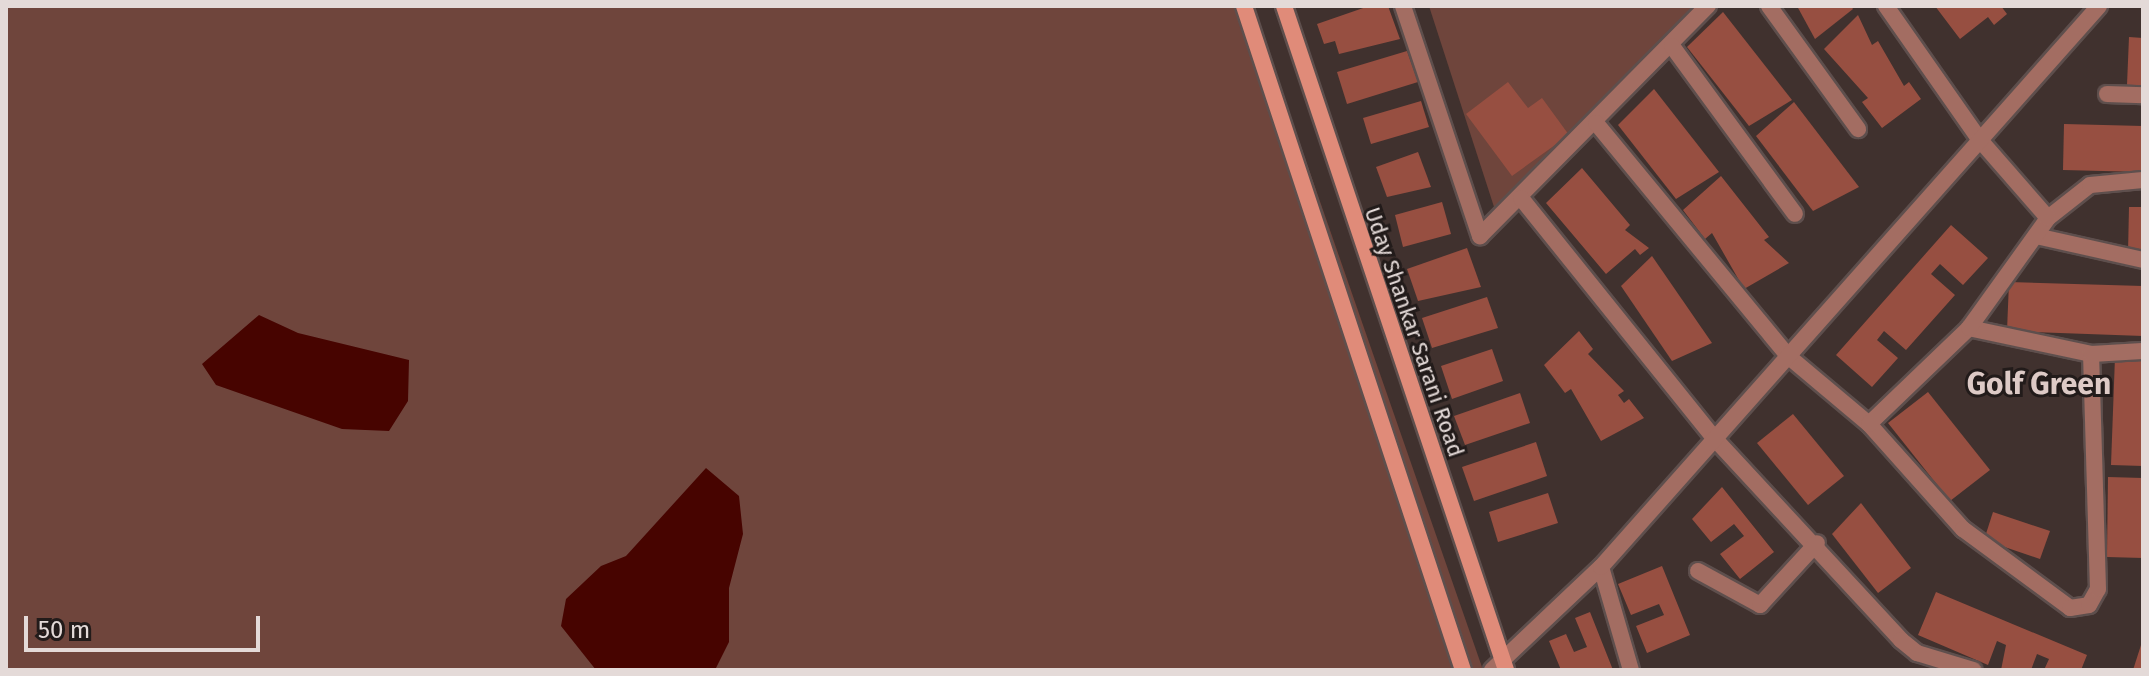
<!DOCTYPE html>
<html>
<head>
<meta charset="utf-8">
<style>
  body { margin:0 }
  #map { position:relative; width:2149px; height:676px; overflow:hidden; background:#40312e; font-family:"Fira Sans",sans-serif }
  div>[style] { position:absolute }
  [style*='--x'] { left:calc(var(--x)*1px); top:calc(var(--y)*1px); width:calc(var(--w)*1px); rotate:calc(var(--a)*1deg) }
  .green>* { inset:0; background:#6f453c }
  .water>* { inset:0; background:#470400 }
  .building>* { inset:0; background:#974f41 }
  .roads { filter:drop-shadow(2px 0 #5e4f4d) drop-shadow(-2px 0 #5e4f4d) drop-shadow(0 2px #5e4f4d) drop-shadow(0 -2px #5e4f4d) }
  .lane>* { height:16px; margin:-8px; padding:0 8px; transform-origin:8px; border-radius:8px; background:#a36d62 }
  .street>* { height:16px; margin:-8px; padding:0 8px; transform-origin:8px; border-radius:8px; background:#a36d62 }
  .secondary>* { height:16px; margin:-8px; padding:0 8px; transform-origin:8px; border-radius:8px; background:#e08b79 }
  span { translate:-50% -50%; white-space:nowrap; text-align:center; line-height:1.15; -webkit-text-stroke:6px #221b1a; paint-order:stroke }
  .street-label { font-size:22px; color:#e4dad8 }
  .district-label { font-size:30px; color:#ddcac6; font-weight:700 }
  .frame { position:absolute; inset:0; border:8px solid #e4dad8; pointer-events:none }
  .scale { position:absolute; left:24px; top:616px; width:236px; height:36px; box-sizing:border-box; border:4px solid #e4dad8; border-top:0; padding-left:10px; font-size:24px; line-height:28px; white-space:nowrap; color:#e4dad8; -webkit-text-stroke:6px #221b1a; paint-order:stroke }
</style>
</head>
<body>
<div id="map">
  <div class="green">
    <i style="clip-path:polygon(6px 6px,1252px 6px,1483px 670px,6px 670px)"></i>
    <i style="clip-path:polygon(1429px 6px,1706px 6px,1496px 213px)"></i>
  </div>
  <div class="water">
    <i style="clip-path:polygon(259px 315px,298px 333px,409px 360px,408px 401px,389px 431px,342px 429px,216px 385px,202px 364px)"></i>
    <i style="clip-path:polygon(706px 468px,739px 496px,743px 534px,729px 588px,729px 642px,715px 670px,596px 670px,561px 626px,566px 599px,601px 566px,626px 556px)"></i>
  </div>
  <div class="building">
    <i style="clip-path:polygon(1369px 6px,1388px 6px,1400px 39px,1339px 54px,1335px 41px,1324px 44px,1317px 24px)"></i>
    <i style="clip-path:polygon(1797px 6px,1851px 6px,1853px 9px,1815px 39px)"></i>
    <i style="clip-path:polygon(1935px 6px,2001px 6px,2007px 14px,1994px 25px,1988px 17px,1960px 39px)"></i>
    <i style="clip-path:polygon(1723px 12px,1792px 100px,1749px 126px,1687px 47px)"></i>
    <i style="clip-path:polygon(1858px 15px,1872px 45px,1878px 41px,1904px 86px,1909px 82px,1921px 99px,1882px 128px,1862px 102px,1868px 98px,1824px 49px)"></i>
    <i style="clip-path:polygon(2129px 37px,2143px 38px,2143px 85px,2127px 85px)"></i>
    <i style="clip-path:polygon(1407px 51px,1418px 82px,1347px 104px,1337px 72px)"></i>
    <i style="clip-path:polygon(1508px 82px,1528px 108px,1542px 98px,1569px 135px,1512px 176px,1466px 114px)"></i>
    <i style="clip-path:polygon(1654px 89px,1719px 172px,1676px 199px,1618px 125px)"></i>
    <i style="clip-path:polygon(1421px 101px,1429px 127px,1371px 144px,1363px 118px)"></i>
    <i style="clip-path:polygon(1794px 102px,1859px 187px,1813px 211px,1756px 136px)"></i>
    <i style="clip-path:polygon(2064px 124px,2143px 126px,2143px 172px,2063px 170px)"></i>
    <i style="clip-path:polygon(1418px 152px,1431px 187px,1387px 197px,1376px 167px)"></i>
    <i style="clip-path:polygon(1582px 168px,1630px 225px,1625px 230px,1649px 248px,1640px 255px,1635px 249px,1606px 274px,1546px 203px)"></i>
    <i style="clip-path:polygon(1721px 176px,1769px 237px,1764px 240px,1789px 263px,1744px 289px,1712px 233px,1705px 239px,1683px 210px)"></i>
    <i style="clip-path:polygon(1442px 202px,1451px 234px,1403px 247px,1395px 215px)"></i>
    <i style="clip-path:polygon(2129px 207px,2143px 207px,2143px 254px,2128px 253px)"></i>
    <i style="clip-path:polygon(1951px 225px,1988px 258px,1963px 285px,1940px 264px,1931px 274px,1955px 295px,1906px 350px,1884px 331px,1877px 340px,1898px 358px,1872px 387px,1836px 355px)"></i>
    <i style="clip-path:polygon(1467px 248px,1481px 287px,1418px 301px,1407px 269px)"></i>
    <i style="clip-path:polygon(1652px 256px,1712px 343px,1672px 361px,1621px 286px)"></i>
    <i style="clip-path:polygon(2009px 282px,2143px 286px,2143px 336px,2007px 331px)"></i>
    <i style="clip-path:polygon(1487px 297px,1498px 328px,1432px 348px,1422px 318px)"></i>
    <i style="clip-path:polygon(1579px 331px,1593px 349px,1588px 354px,1624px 391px,1618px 395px,1624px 403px,1629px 399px,1644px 418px,1601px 441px,1571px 389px,1565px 393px,1544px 365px)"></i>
    <i style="clip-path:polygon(1492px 349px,1503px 381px,1452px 399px,1441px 366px)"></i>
    <i style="clip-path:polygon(2115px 357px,2143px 358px,2143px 466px,2111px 465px)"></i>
    <i style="clip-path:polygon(1928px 392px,1990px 470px,1950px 501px,1888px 423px)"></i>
    <i style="clip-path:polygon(1520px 393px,1530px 423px,1465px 445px,1454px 416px)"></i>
    <i style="clip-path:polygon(1793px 414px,1844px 476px,1808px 505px,1757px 443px)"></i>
    <i style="clip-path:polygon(1536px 442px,1547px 476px,1474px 501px,1462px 467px)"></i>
    <i style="clip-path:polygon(2108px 477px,2143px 478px,2143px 558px,2107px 557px)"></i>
    <i style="clip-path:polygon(1722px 487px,1774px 552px,1740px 579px,1720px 554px,1744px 536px,1734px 524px,1711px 542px,1692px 519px)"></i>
    <i style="clip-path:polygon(1548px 493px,1558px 523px,1498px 542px,1489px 512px)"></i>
    <i style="clip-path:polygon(1861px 503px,1911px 568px,1878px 593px,1832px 534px)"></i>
    <i style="clip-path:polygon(1993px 512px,2050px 531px,2040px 559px,1984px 540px)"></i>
    <i style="clip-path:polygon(1662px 566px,1690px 635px,1647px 653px,1636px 626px,1664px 615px,1659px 604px,1631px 615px,1618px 584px)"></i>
    <i style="clip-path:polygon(1936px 592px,2087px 655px,2081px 670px,2044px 670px,2049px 659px,2037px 654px,2031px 670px,2001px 670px,2006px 645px,1997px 641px,1988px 665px,1918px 635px)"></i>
    <i style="clip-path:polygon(1590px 612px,1613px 670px,1561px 670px,1549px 641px,1566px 634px,1574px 652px,1587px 647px,1575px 618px)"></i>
    <i style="clip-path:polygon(2142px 642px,2143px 670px,2133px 670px)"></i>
  </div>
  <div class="roads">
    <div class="lane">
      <i style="--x:2107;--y:94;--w:36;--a:2"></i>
      <i style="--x:2036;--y:236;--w:110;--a:12.6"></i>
      <i style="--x:1969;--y:328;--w:125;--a:12"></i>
      <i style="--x:1788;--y:356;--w:106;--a:40"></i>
      <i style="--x:1869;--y:424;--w:141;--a:48.2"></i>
      <i style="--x:1963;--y:529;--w:133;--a:36.4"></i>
      <i style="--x:2070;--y:608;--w:19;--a:-9"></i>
      <i style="--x:2089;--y:605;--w:18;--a:-61"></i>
      <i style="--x:2098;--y:589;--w:235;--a:-91.7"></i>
      <i style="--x:2091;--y:354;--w:52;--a:-3.3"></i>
      <i style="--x:1869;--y:424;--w:139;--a:-43.8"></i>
      <i style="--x:1969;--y:328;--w:135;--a:-54.3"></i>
      <i style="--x:2048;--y:218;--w:53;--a:-38.2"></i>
      <i style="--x:2090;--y:185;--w:53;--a:-5.4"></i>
      <i style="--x:1715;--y:439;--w:274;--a:47.2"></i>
      <i style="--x:1901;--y:640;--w:21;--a:39"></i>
      <i style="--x:1917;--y:653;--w:59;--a:16.9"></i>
      <i style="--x:1601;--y:567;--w:107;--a:73.8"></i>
      <i style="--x:1698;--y:571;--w:71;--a:28.7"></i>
      <i style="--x:1760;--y:605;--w:84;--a:-47.4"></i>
    </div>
    <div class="street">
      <i style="--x:1403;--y:6;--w:243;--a:71.5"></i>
      <i style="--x:1480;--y:236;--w:324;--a:-45.3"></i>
      <i style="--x:1769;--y:6;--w:152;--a:54.1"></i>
      <i style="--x:1886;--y:6;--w:164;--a:55"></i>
      <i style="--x:1980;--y:140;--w:103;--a:48.9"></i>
      <i style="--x:1672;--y:46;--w:208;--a:53.8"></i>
      <i style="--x:1596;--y:123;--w:302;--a:50.5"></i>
      <i style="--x:1521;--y:198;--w:309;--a:51.2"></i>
      <i style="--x:1492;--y:670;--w:150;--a:-43.4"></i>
      <i style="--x:1601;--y:567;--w:750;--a:-48.4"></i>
    </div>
    <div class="secondary">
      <i style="--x:1244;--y:6;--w:699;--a:71.75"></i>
      <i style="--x:1284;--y:6;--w:700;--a:71.51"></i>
    </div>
  </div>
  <div class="street-label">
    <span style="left:1414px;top:332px;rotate:71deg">Uday Shankar Sarani Road</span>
  </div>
  <div class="district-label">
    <span style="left:2039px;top:384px">Golf Green</span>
  </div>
  <div class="frame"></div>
  <div class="scale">50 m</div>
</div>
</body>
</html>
